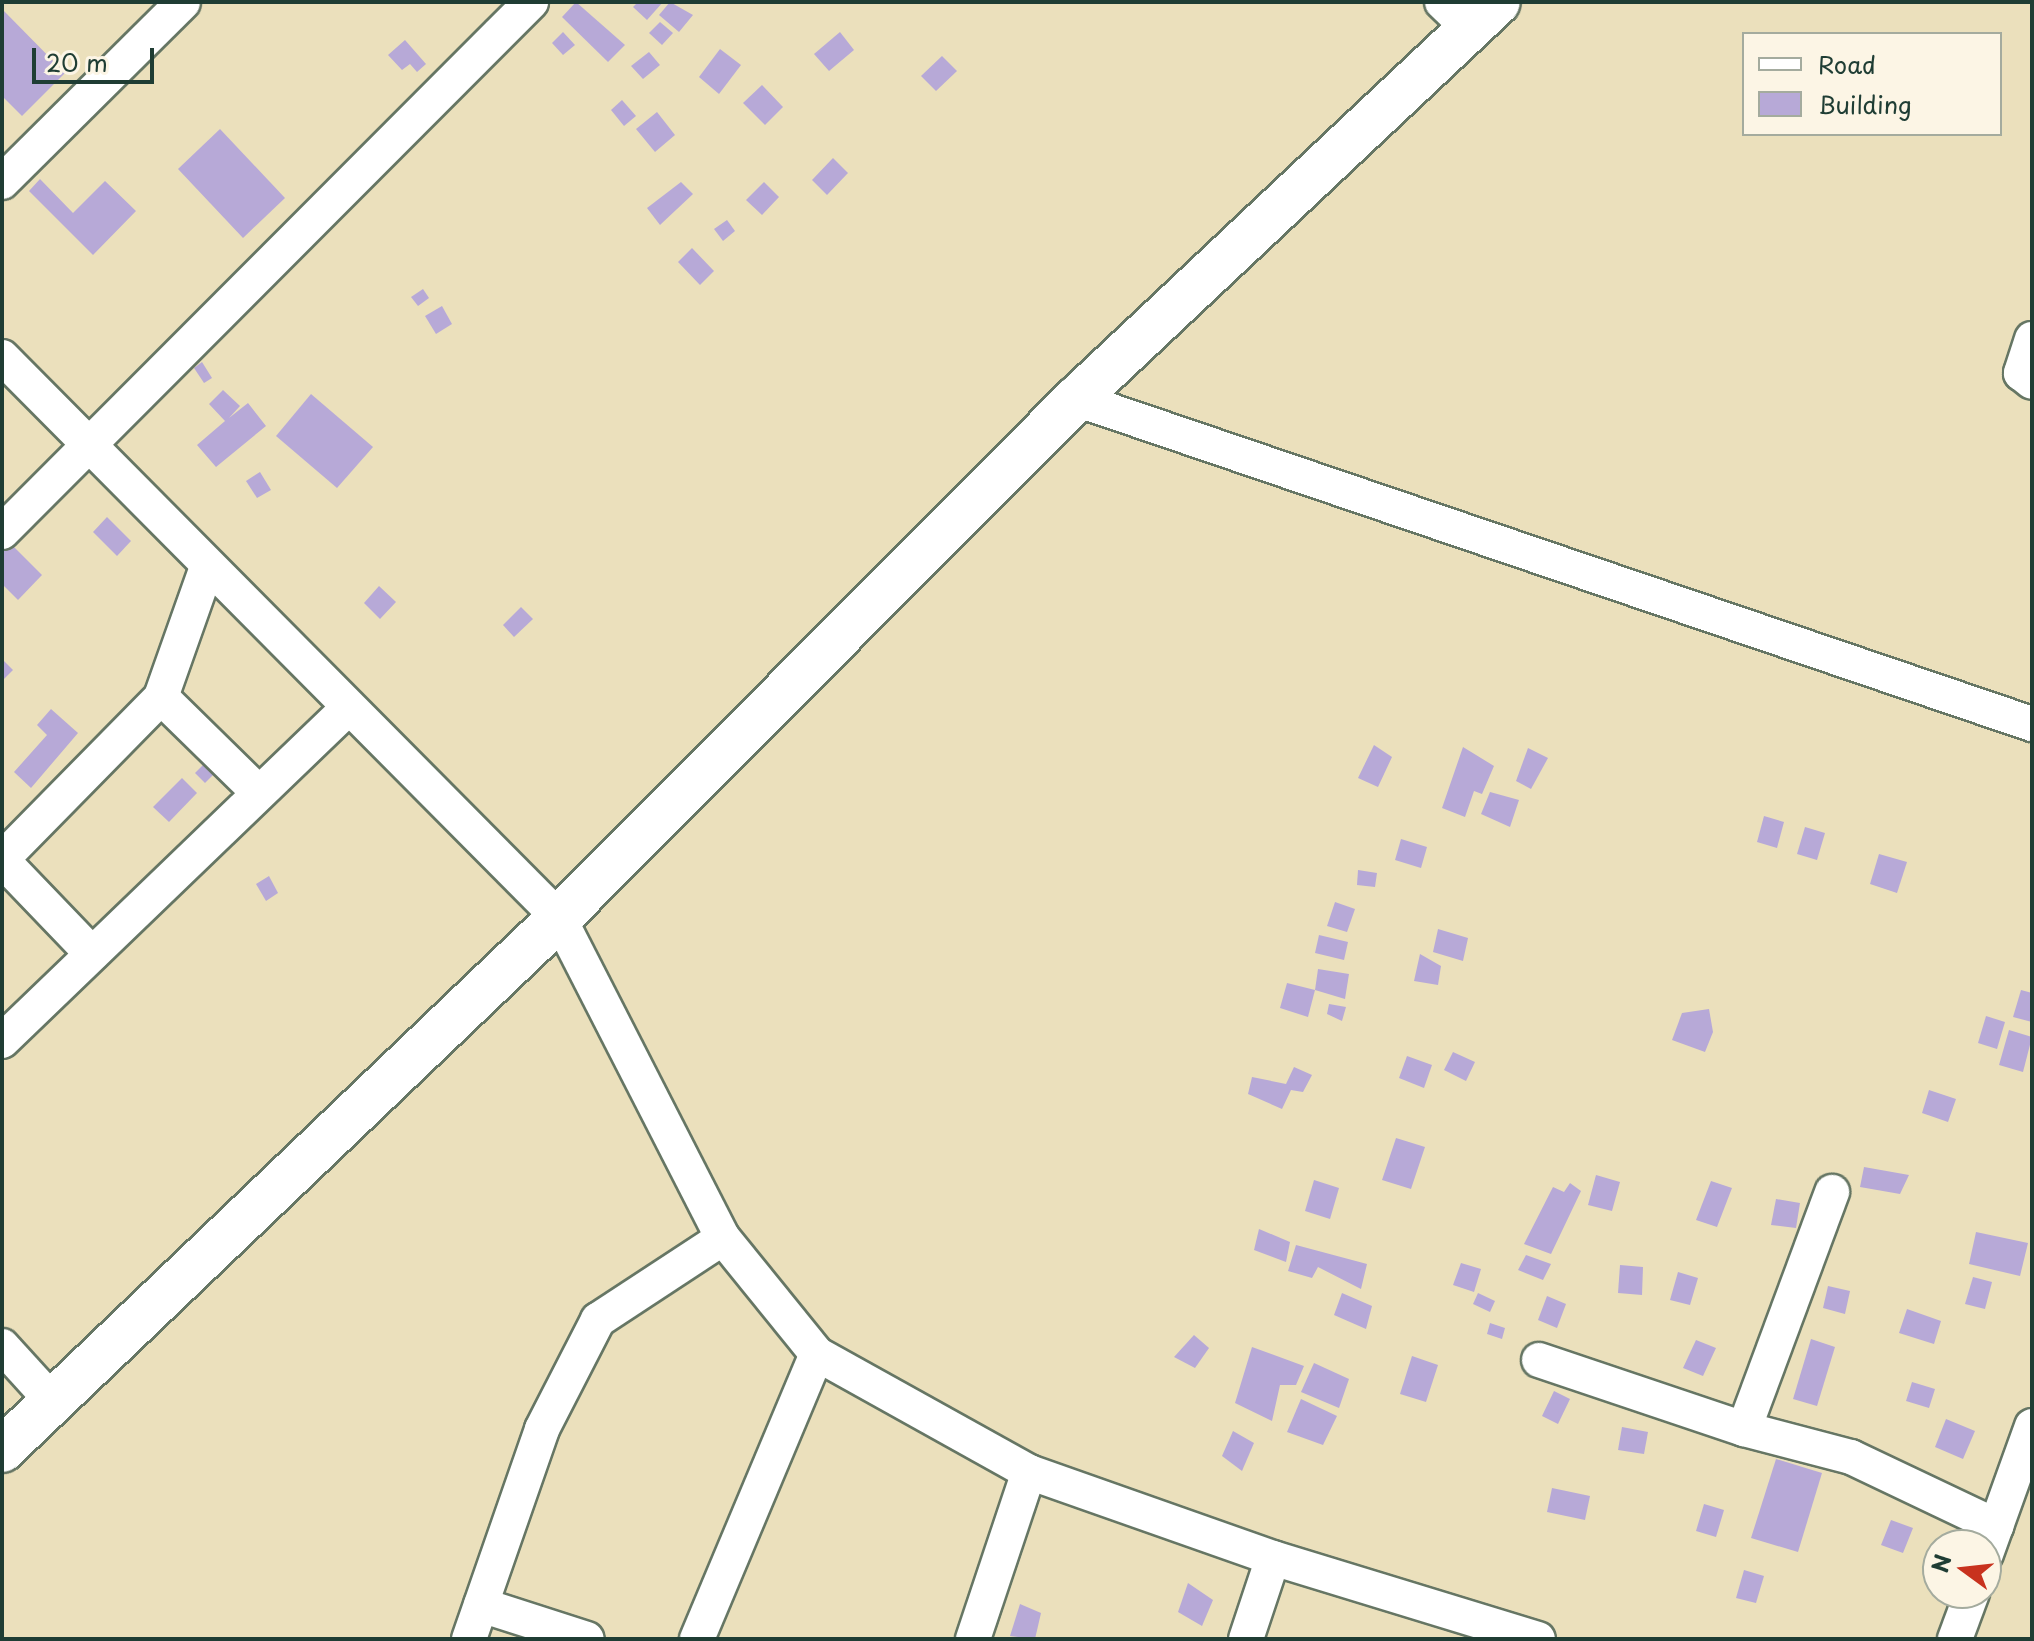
<!DOCTYPE html>
<html>
<head>
<meta charset="utf-8">
<style>
  body { margin:0 }
  #map { position:relative; width:2034px; height:1641px; overflow:hidden; background:#ebe0bc; font-family:"Playpen Sans",sans-serif }
  div>[style] { position:absolute }
  [style*='--x'] { left:calc(var(--x)*1px); top:calc(var(--y)*1px); width:calc(var(--w)*1px); rotate:calc(var(--a)*1deg) }
  .building>* { inset:0; background:#b7a9d7 }
  .roads { filter:drop-shadow(2px 0 #667664) drop-shadow(-2px 0 #667664) drop-shadow(0 2px #667664) drop-shadow(0 -2px #667664) }
  .street>* { height:34px; margin:-17px; padding:0 17px; transform-origin:17px; border-radius:17px; background:#fff }
  .primary>* { height:44px; margin:-22px; padding:0 22px; transform-origin:22px; border-radius:22px; background:#fff }
  span { translate:-50% -50%; white-space:nowrap; text-align:center; line-height:1.15; -webkit-text-stroke:7px #fcf5e5; paint-order:stroke }
  .frame { position:absolute; inset:0; border:4px solid #1f3d34; pointer-events:none }
  .legend { position:absolute; left:1742px; top:32px; width:260px; height:104px; box-sizing:border-box; background:#fcf5e5; border:2px solid #a4ab9e; margin:0; padding:10px 14px; list-style:none; font-size:24px; color:#1f3d34 }
  .legend li { display:flex; align-items:center; gap:16px; height:40px }
  .legend b { width:40px; border:2px solid #a4ab9e }
  .north { position:absolute; left:1922px; top:1529px; width:80px; height:80px; box-sizing:border-box; background:#fcf5e5; border:2px solid #a4ab9e; border-radius:50%; rotate:285deg; font-size:22px; font-weight:700; line-height:32px; text-align:center; color:#1f3d34 }
  .north::after { content:''; display:block; margin:auto; width:28px; height:36px; background:#c8321e; clip-path:polygon(50% 0,100% 100%,50% 72%,0 100%) }
  .scale { position:absolute; left:32px; top:48px; width:122px; height:36px; box-sizing:border-box; border:4px solid #1f3d34; border-top:0; padding-left:10px; font-size:24px; line-height:28px; white-space:nowrap; color:#1f3d34; -webkit-text-stroke:6px #fcf5e5; paint-order:stroke }
</style>
</head>
<body>
<div id="map">
  <div class="building">
    <i style="clip-path:polygon(576px 2px,625px 45px,608px 62px,562px 17px)"></i>
    <i style="clip-path:polygon(638px 2px,663px 2px,647px 20px,633px 7px)"></i>
    <i style="clip-path:polygon(670px 2px,693px 15px,679px 32px,659px 15px)"></i>
    <i style="clip-path:polygon(2px 9px,65px 73px,22px 116px,2px 96px)"></i>
    <i style="clip-path:polygon(660px 22px,673px 33px,662px 45px,649px 33px)"></i>
    <i style="clip-path:polygon(563px 32px,575px 45px,563px 55px,552px 43px)"></i>
    <i style="clip-path:polygon(840px 32px,854px 50px,829px 71px,814px 54px)"></i>
    <i style="clip-path:polygon(405px 40px,426px 64px,417px 72px,410px 64px,402px 70px,388px 55px)"></i>
    <i style="clip-path:polygon(720px 49px,741px 65px,719px 94px,699px 77px)"></i>
    <i style="clip-path:polygon(649px 52px,660px 65px,643px 79px,631px 66px)"></i>
    <i style="clip-path:polygon(942px 56px,957px 71px,936px 91px,921px 76px)"></i>
    <i style="clip-path:polygon(762px 85px,783px 107px,765px 125px,743px 103px)"></i>
    <i style="clip-path:polygon(622px 100px,636px 116px,624px 126px,611px 110px)"></i>
    <i style="clip-path:polygon(657px 112px,675px 135px,655px 152px,636px 129px)"></i>
    <i style="clip-path:polygon(220px 129px,285px 198px,243px 238px,178px 169px)"></i>
    <i style="clip-path:polygon(833px 158px,848px 173px,827px 195px,812px 180px)"></i>
    <i style="clip-path:polygon(40px 179px,73px 213px,105px 181px,136px 211px,93px 255px,29px 191px)"></i>
    <i style="clip-path:polygon(681px 182px,693px 194px,660px 225px,647px 208px)"></i>
    <i style="clip-path:polygon(764px 182px,779px 197px,762px 215px,746px 200px)"></i>
    <i style="clip-path:polygon(727px 220px,735px 231px,723px 241px,714px 229px)"></i>
    <i style="clip-path:polygon(692px 248px,714px 271px,700px 285px,678px 262px)"></i>
    <i style="clip-path:polygon(423px 289px,429px 298px,418px 306px,411px 297px)"></i>
    <i style="clip-path:polygon(442px 306px,452px 324px,436px 334px,425px 316px)"></i>
    <i style="clip-path:polygon(202px 362px,212px 378px,204px 383px,194px 368px)"></i>
    <i style="clip-path:polygon(223px 390px,240px 406px,229px 418px,248px 403px,266px 426px,216px 467px,197px 445px,225px 421px,209px 404px)"></i>
    <i style="clip-path:polygon(311px 394px,373px 447px,337px 488px,276px 436px)"></i>
    <i style="clip-path:polygon(260px 472px,271px 490px,257px 498px,246px 481px)"></i>
    <i style="clip-path:polygon(107px 517px,131px 541px,117px 556px,93px 532px)"></i>
    <i style="clip-path:polygon(11px 544px,42px 575px,18px 600px,2px 584px,2px 553px)"></i>
    <i style="clip-path:polygon(379px 586px,396px 602px,380px 619px,364px 603px)"></i>
    <i style="clip-path:polygon(521px 607px,533px 619px,514px 637px,503px 625px)"></i>
    <i style="clip-path:polygon(2px 659px,13px 670px,2px 681px)"></i>
    <i style="clip-path:polygon(51px 709px,78px 733px,31px 788px,14px 772px,47px 735px,37px 725px)"></i>
    <i style="clip-path:polygon(1374px 745px,1392px 757px,1378px 787px,1358px 778px)"></i>
    <i style="clip-path:polygon(1463px 747px,1494px 766px,1482px 794px,1474px 791px,1465px 817px,1442px 808px)"></i>
    <i style="clip-path:polygon(1528px 748px,1548px 758px,1531px 789px,1516px 781px)"></i>
    <i style="clip-path:polygon(209px 759px,219px 769px,205px 783px,195px 773px)"></i>
    <i style="clip-path:polygon(182px 778px,197px 793px,169px 822px,153px 807px)"></i>
    <i style="clip-path:polygon(1490px 792px,1519px 800px,1510px 827px,1481px 814px)"></i>
    <i style="clip-path:polygon(1764px 816px,1784px 822px,1777px 848px,1757px 842px)"></i>
    <i style="clip-path:polygon(1805px 827px,1825px 833px,1817px 860px,1797px 854px)"></i>
    <i style="clip-path:polygon(1401px 839px,1427px 847px,1421px 868px,1395px 860px)"></i>
    <i style="clip-path:polygon(1879px 854px,1907px 862px,1897px 893px,1870px 884px)"></i>
    <i style="clip-path:polygon(1358px 870px,1377px 873px,1375px 887px,1357px 885px)"></i>
    <i style="clip-path:polygon(269px 876px,278px 893px,266px 901px,256px 884px)"></i>
    <i style="clip-path:polygon(1335px 902px,1355px 909px,1347px 932px,1327px 926px)"></i>
    <i style="clip-path:polygon(1438px 929px,1468px 938px,1463px 961px,1433px 952px)"></i>
    <i style="clip-path:polygon(1319px 935px,1348px 942px,1344px 960px,1315px 953px)"></i>
    <i style="clip-path:polygon(1420px 954px,1441px 966px,1438px 985px,1414px 981px)"></i>
    <i style="clip-path:polygon(1318px 969px,1349px 974px,1345px 999px,1315px 990px)"></i>
    <i style="clip-path:polygon(1287px 983px,1315px 990px,1308px 1017px,1280px 1008px)"></i>
    <i style="clip-path:polygon(2021px 990px,2032px 993px,2032px 1022px,2013px 1017px)"></i>
    <i style="clip-path:polygon(1329px 1004px,1346px 1007px,1342px 1021px,1327px 1014px)"></i>
    <i style="clip-path:polygon(1709px 1009px,1713px 1032px,1705px 1052px,1672px 1040px,1682px 1013px)"></i>
    <i style="clip-path:polygon(1986px 1016px,2005px 1022px,1997px 1049px,1978px 1043px)"></i>
    <i style="clip-path:polygon(2009px 1030px,2032px 1037px,2023px 1072px,1999px 1065px)"></i>
    <i style="clip-path:polygon(1453px 1052px,1475px 1062px,1466px 1081px,1444px 1070px)"></i>
    <i style="clip-path:polygon(1407px 1056px,1432px 1065px,1424px 1088px,1399px 1078px)"></i>
    <i style="clip-path:polygon(1294px 1067px,1312px 1075px,1303px 1092px,1291px 1090px,1282px 1109px,1248px 1094px,1252px 1077px,1286px 1084px)"></i>
    <i style="clip-path:polygon(1929px 1090px,1956px 1099px,1948px 1122px,1922px 1113px)"></i>
    <i style="clip-path:polygon(1396px 1138px,1425px 1147px,1411px 1189px,1382px 1180px)"></i>
    <i style="clip-path:polygon(1864px 1167px,1909px 1175px,1900px 1194px,1860px 1187px)"></i>
    <i style="clip-path:polygon(1596px 1175px,1620px 1182px,1612px 1211px,1588px 1205px)"></i>
    <i style="clip-path:polygon(1314px 1180px,1339px 1188px,1330px 1219px,1305px 1211px)"></i>
    <i style="clip-path:polygon(1711px 1181px,1732px 1188px,1717px 1227px,1696px 1220px)"></i>
    <i style="clip-path:polygon(1570px 1183px,1581px 1191px,1551px 1254px,1524px 1244px,1553px 1187px,1564px 1192px)"></i>
    <i style="clip-path:polygon(1776px 1199px,1800px 1203px,1796px 1228px,1771px 1225px)"></i>
    <i style="clip-path:polygon(1259px 1229px,1290px 1242px,1286px 1262px,1254px 1250px)"></i>
    <i style="clip-path:polygon(1976px 1232px,2028px 1243px,2020px 1276px,1969px 1264px)"></i>
    <i style="clip-path:polygon(1296px 1245px,1367px 1264px,1361px 1289px,1318px 1267px,1312px 1278px,1288px 1271px)"></i>
    <i style="clip-path:polygon(1526px 1255px,1551px 1264px,1543px 1280px,1518px 1270px)"></i>
    <i style="clip-path:polygon(1461px 1263px,1481px 1269px,1474px 1292px,1453px 1285px)"></i>
    <i style="clip-path:polygon(1620px 1265px,1643px 1267px,1642px 1295px,1618px 1293px)"></i>
    <i style="clip-path:polygon(1678px 1272px,1698px 1278px,1690px 1305px,1670px 1300px)"></i>
    <i style="clip-path:polygon(1973px 1277px,1992px 1282px,1985px 1309px,1965px 1304px)"></i>
    <i style="clip-path:polygon(1828px 1286px,1850px 1291px,1845px 1314px,1823px 1308px)"></i>
    <i style="clip-path:polygon(1342px 1293px,1372px 1306px,1366px 1329px,1334px 1315px)"></i>
    <i style="clip-path:polygon(1478px 1293px,1495px 1301px,1490px 1312px,1473px 1304px)"></i>
    <i style="clip-path:polygon(1547px 1296px,1566px 1304px,1557px 1328px,1538px 1320px)"></i>
    <i style="clip-path:polygon(1907px 1309px,1941px 1321px,1934px 1344px,1899px 1333px)"></i>
    <i style="clip-path:polygon(1490px 1323px,1505px 1328px,1502px 1339px,1487px 1334px)"></i>
    <i style="clip-path:polygon(1194px 1335px,1209px 1348px,1195px 1368px,1174px 1357px)"></i>
    <i style="clip-path:polygon(1811px 1339px,1835px 1347px,1817px 1406px,1793px 1399px)"></i>
    <i style="clip-path:polygon(1696px 1340px,1716px 1348px,1703px 1376px,1683px 1368px)"></i>
    <i style="clip-path:polygon(1252px 1347px,1304px 1366px,1296px 1385px,1280px 1385px,1272px 1421px,1235px 1403px)"></i>
    <i style="clip-path:polygon(1412px 1356px,1438px 1365px,1426px 1402px,1400px 1394px)"></i>
    <i style="clip-path:polygon(1314px 1363px,1349px 1379px,1339px 1408px,1301px 1392px)"></i>
    <i style="clip-path:polygon(1912px 1382px,1935px 1389px,1929px 1408px,1906px 1401px)"></i>
    <i style="clip-path:polygon(1554px 1391px,1570px 1399px,1558px 1424px,1542px 1416px)"></i>
    <i style="clip-path:polygon(1301px 1399px,1337px 1416px,1323px 1445px,1287px 1432px)"></i>
    <i style="clip-path:polygon(1946px 1419px,1975px 1431px,1963px 1459px,1935px 1447px)"></i>
    <i style="clip-path:polygon(1622px 1427px,1648px 1432px,1644px 1454px,1618px 1450px)"></i>
    <i style="clip-path:polygon(1233px 1431px,1254px 1443px,1242px 1471px,1222px 1456px)"></i>
    <i style="clip-path:polygon(1776px 1459px,1822px 1473px,1798px 1552px,1751px 1538px)"></i>
    <i style="clip-path:polygon(1552px 1488px,1590px 1496px,1585px 1520px,1547px 1512px)"></i>
    <i style="clip-path:polygon(1704px 1504px,1724px 1510px,1716px 1537px,1696px 1531px)"></i>
    <i style="clip-path:polygon(1891px 1520px,1913px 1528px,1903px 1553px,1881px 1545px)"></i>
    <i style="clip-path:polygon(1744px 1570px,1764px 1576px,1756px 1603px,1736px 1598px)"></i>
    <i style="clip-path:polygon(1188px 1583px,1213px 1600px,1202px 1626px,1178px 1612px)"></i>
    <i style="clip-path:polygon(1020px 1604px,1041px 1613px,1035px 1639px,1010px 1636px)"></i>
  </div>
  <div class="roads">
    <div class="street">
      <i style="--x:1442;--y:2;--w:39;--a:44"></i>
      <i style="--x:2;--y:182;--w:255;--a:-44.8"></i>
      <i style="--x:2032;--y:339;--w:36;--a:108"></i>
      <i style="--x:2021;--y:373;--w:14;--a:39"></i>
      <i style="--x:2;--y:357;--w:791;--a:45.2"></i>
      <i style="--x:559;--y:918;--w:360;--a:62.9"></i>
      <i style="--x:723;--y:1238;--w:149;--a:51"></i>
      <i style="--x:817;--y:1354;--w:243;--a:29.1"></i>
      <i style="--x:1029;--y:1472;--w:259;--a:19.4"></i>
      <i style="--x:1273;--y:1558;--w:277;--a:17"></i>
      <i style="--x:1076;--y:399;--w:1010;--a:18.78"></i>
      <i style="--x:2;--y:532;--w:749;--a:-45.05"></i>
      <i style="--x:161;--y:697;--w:137;--a:44.4"></i>
      <i style="--x:2;--y:859;--w:227;--a:-45.5"></i>
      <i style="--x:161;--y:697;--w:138;--a:-70.5"></i>
      <i style="--x:2;--y:860;--w:130;--a:46.2"></i>
      <i style="--x:2;--y:1041;--w:480;--a:-43.9"></i>
      <i style="--x:2;--y:1346;--w:74;--a:47.7"></i>
      <i style="--x:1539;--y:1360;--w:216;--a:18.6"></i>
      <i style="--x:1744;--y:1429;--w:111;--a:14.7"></i>
      <i style="--x:1851;--y:1457;--w:161;--a:25.4"></i>
      <i style="--x:1744;--y:1429;--w:253;--a:-69.6"></i>
      <i style="--x:1986;--y:1554;--w:136;--a:-70.2"></i>
      <i style="--x:481;--y:1605;--w:111;--a:17.8"></i>
      <i style="--x:469;--y:1639;--w:222;--a:-70.8"></i>
      <i style="--x:542;--y:1429;--w:123;--a:-62.8"></i>
      <i style="--x:598;--y:1320;--w:149;--a:-33.3"></i>
      <i style="--x:697;--y:1639;--w:309;--a:-67.2"></i>
      <i style="--x:973;--y:1639;--w:176;--a:-71.5"></i>
      <i style="--x:1246;--y:1639;--w:85;--a:-71.6"></i>
      <i style="--x:1955;--y:1639;--w:49;--a:-69.7"></i>
    </div>
    <div class="primary">
      <i style="--x:2;--y:1450;--w:770;--a:-43.68"></i>
      <i style="--x:559;--y:918;--w:733;--a:-45.11"></i>
      <i style="--x:1076;--y:399;--w:579;--a:-43.25"></i>
    </div>
  </div>
  <div class="frame"></div>
  <ul class="legend">
  <li><b style="height:10px;background:#fff"></b>Road</li>
  <li><b style="height:22px;background:#b7a9d7"></b>Building</li>
  </ul>
  <div class="north">N</div>
  <div class="scale">20 m</div>
</div>
</body>
</html>
